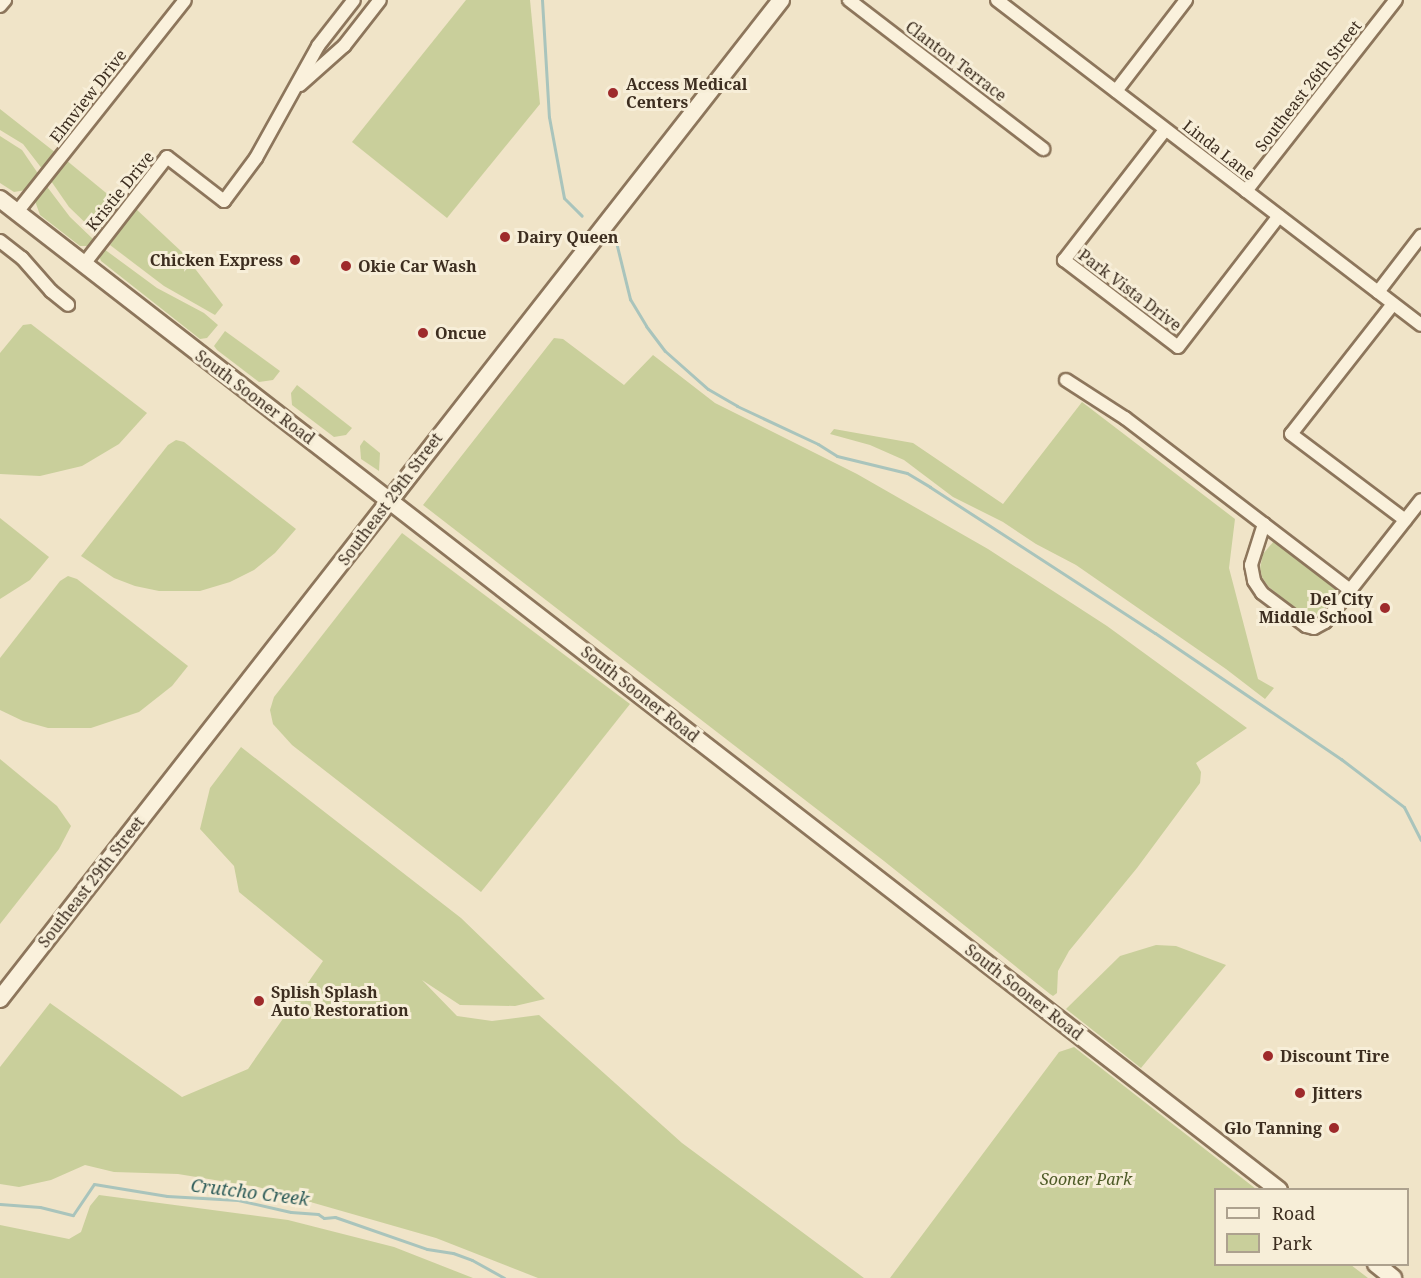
<!DOCTYPE html>
<html>
<head>
<meta charset="utf-8">
<style>
  body { margin:0 }
  #map { position:relative; width:1421px; height:1278px; overflow:hidden; background:#f0e4c8; font-family:"Noto Serif",serif }
  div>[style] { position:absolute }
  [style*='--x'] { left:calc(var(--x)*1px); top:calc(var(--y)*1px); width:calc(var(--w)*1px); rotate:calc(var(--a)*1deg) }
  .green>* { inset:0; background:#c9cf9b }
  .stream>* { height:3px; margin:-1.5px; padding:0 1.5px; transform-origin:1.5px; border-radius:1.5px; background:#a9c4bc }
  .roads { filter:drop-shadow(2px 0 #8d765c) drop-shadow(-2px 0 #8d765c) drop-shadow(0 2px #8d765c) drop-shadow(0 -2px #8d765c) }
  .street>* { height:12px; margin:-6px; padding:0 6px; transform-origin:6px; border-radius:6px; background:#faf1dc }
  .secondary>* { height:16px; margin:-8px; padding:0 8px; transform-origin:8px; border-radius:8px; background:#faf1dc }
  .dots>* { width:16px; height:16px; translate:-50% -50%; box-sizing:border-box; border:3px solid #f7eed8; border-radius:50% }
  span { translate:-50% -50%; white-space:nowrap; text-align:center; line-height:1.15; -webkit-text-stroke:6px #f7eed8; paint-order:stroke }
  .street-label { font-size:16px; color:#3d2e20 }
  .poi-label { font-size:16px; color:#3d2e20; font-weight:700 }
  .left { translate:0 -50%; text-align:left }
  .right { translate:-100% -50%; text-align:right }
  .park-label { font-size:16px; color:#4d5a26; font-style:italic }
  .water-label { font-size:18px; color:#2f5d5a; font-style:italic }
  .legend { position:absolute; left:1214px; top:1188px; width:195px; height:78px; box-sizing:border-box; background:#f7eed8; border:2px solid #ada18e; margin:0; padding:8px 10px; list-style:none; font-size:18px; color:#3d2e20 }
  .legend li { display:flex; align-items:center; gap:12px; height:30px }
  .legend b { width:30px; border:2px solid #ada18e }
</style>
</head>
<body>
<div id="map">
  <div class="green">
    <i style="clip-path:polygon(466px 0,530px 0,540px 104px,447px 218px,352px 142px)"></i>
    <i style="clip-path:polygon(0 109px,56px 153px,43px 170px,23px 144px,0 130px)"></i>
    <i style="clip-path:polygon(0 136px,22px 150px,39px 175px,26px 190px,14px 192px,0 183px)"></i>
    <i style="clip-path:polygon(66px 160px,122px 206px,99px 236px,69px 207px,51px 181px)"></i>
    <i style="clip-path:polygon(45px 184px,70px 217px,94px 240px,90px 246px,80px 246px,40px 215px,35px 201px)"></i>
    <i style="clip-path:polygon(135px 208px,183px 253px,223px 305px,215px 315px,164px 286px,110px 245px)"></i>
    <i style="clip-path:polygon(104px 249px,157px 288px,204px 313px,218px 325px,207px 338px,200px 339px,101px 261px,99px 256px)"></i>
    <i style="clip-path:polygon(31px 324px,147px 413px,119px 444px,82px 466px,40px 476px,0 474px,0 353px,23px 325px)"></i>
    <i style="clip-path:polygon(225px 331px,280px 371px,273px 380px,259px 382px,217px 350px,214px 346px)"></i>
    <i style="clip-path:polygon(554px 338px,563px 339px,624px 385px,653px 355px,715px 403px,857px 474px,988px 549px,1107px 626px,1247px 728px,1196px 763px,1201px 772px,1200px 783px,1137px 868px,1069px 951px,1058px 971px,1057px 993px,1053px 996px,1050px 994px,884px 861px,423px 505px)"></i>
    <i style="clip-path:polygon(297px 385px,352px 428px,346px 435px,334px 437px,292px 405px,291px 393px)"></i>
    <i style="clip-path:polygon(1082px 402px,1235px 519px,1229px 568px,1258px 679px,1274px 688px,1265px 699px,1226px 669px,1076px 565px,1036px 544px,1003px 522px,953px 497px,904px 460px,870px 445px,830px 434px,834px 429px,913px 443px,1003px 504px)"></i>
    <i style="clip-path:polygon(176px 440px,184px 442px,296px 529px,275px 553px,254px 570px,230px 582px,200px 591px,159px 591px,135px 586px,114px 578px,81px 556px,168px 445px)"></i>
    <i style="clip-path:polygon(364px 440px,380px 453px,379px 471px,361px 459px,360px 446px)"></i>
    <i style="clip-path:polygon(0 518px,49px 557px,30px 580px,0 599px)"></i>
    <i style="clip-path:polygon(402px 533px,630px 704px,481px 892px,292px 745px,273px 724px,270px 710px,274px 697px)"></i>
    <i style="clip-path:polygon(1274px 541px,1335px 587px,1339px 596px,1319px 620px,1310px 620px,1301px 615px,1268px 586px,1262px 577px,1260px 568px,1263px 554px)"></i>
    <i style="clip-path:polygon(68px 576px,77px 579px,188px 666px,172px 686px,139px 712px,91px 728px,48px 728px,23px 721px,0 710px,0 658px,60px 581px)"></i>
    <i style="clip-path:polygon(241px 747px,461px 918px,545px 999px,515px 1006px,460px 1005px,422px 980px,457px 1016px,492px 1021px,539px 1015px,682px 1143px,864px 1278px,538px 1278px,436px 1238px,258px 1187px,178px 1174px,114px 1172px,85px 1165px,51px 1180px,19px 1187px,0 1184px,0 1067px,50px 1003px,182px 1097px,248px 1069px,323px 961px,239px 892px,234px 866px,200px 829px,210px 788px)"></i>
    <i style="clip-path:polygon(0 759px,57px 806px,71px 826px,59px 849px,0 924px)"></i>
    <i style="clip-path:polygon(1156px 945px,1176px 946px,1226px 965px,1141px 1068px,1066px 1009px,1120px 956px)"></i>
    <i style="clip-path:polygon(1074px 1047px,1256px 1189px,1216px 1190px,1216px 1264px,1351px 1265px,1368px 1278px,890px 1278px,1059px 1052px)"></i>
    <i style="clip-path:polygon(99px 1195px,288px 1220px,394px 1247px,473px 1278px,0 1278px,0 1225px,69px 1239px,81px 1232px,90px 1206px)"></i>
  </div>
  <div class="stream">
    <i style="--x:542;--y:0;--w:117;--a:86.6"></i>
    <i style="--x:549;--y:117;--w:82;--a:79.5"></i>
    <i style="--x:564;--y:198;--w:25;--a:45"></i>
    <i style="--x:617;--y:246;--w:55;--a:76.2"></i>
    <i style="--x:630;--y:299;--w:31;--a:59"></i>
    <i style="--x:646;--y:326;--w:31;--a:53"></i>
    <i style="--x:665;--y:351;--w:57;--a:41.5"></i>
    <i style="--x:708;--y:389;--w:34;--a:30"></i>
    <i style="--x:737;--y:406;--w:89;--a:25.1"></i>
    <i style="--x:818;--y:444;--w:22;--a:32"></i>
    <i style="--x:837;--y:456;--w:72;--a:13.7"></i>
    <i style="--x:907;--y:473;--w:27;--a:31"></i>
    <i style="--x:930;--y:487;--w:268;--a:33"></i>
    <i style="--x:1155;--y:633;--w:225;--a:34.1"></i>
    <i style="--x:1341;--y:759;--w:79;--a:37.3"></i>
    <i style="--x:1404;--y:807;--w:37;--a:63"></i>
    <i style="--x:0;--y:1204;--w:40;--a:4.3"></i>
    <i style="--x:40;--y:1207;--w:34;--a:14"></i>
    <i style="--x:73;--y:1215;--w:37;--a:-56"></i>
    <i style="--x:94;--y:1184;--w:74;--a:9.3"></i>
    <i style="--x:167;--y:1196;--w:71;--a:3.2"></i>
    <i style="--x:238;--y:1200;--w:54;--a:12.8"></i>
    <i style="--x:291;--y:1212;--w:27;--a:4"></i>
    <i style="--x:318;--y:1214;--w:7;--a:34"></i>
    <i style="--x:324;--y:1218;--w:11;--a:-5"></i>
    <i style="--x:335;--y:1217;--w:97;--a:19.2"></i>
    <i style="--x:427;--y:1249;--w:26;--a:9"></i>
    <i style="--x:453;--y:1253;--w:20;--a:20"></i>
    <i style="--x:472;--y:1260;--w:37;--a:29"></i>
  </div>
  <div class="roads">
    <div class="street">
      <i style="--x:849;--y:0;--w:245;--a:37.5"></i>
      <i style="--x:997;--y:0;--w:534;--a:37.47"></i>
      <i style="--x:0;--y:6;--w:8;--a:-50"></i>
      <i style="--x:300;--y:85;--w:59;--a:-41.6"></i>
      <i style="--x:344;--y:46;--w:58;--a:-52"></i>
      <i style="--x:1116;--y:91;--w:115;--a:-52.4"></i>
      <i style="--x:1165;--y:130;--w:165;--a:127.8"></i>
      <i style="--x:1064;--y:260;--w:143;--a:37.3"></i>
      <i style="--x:1178;--y:347;--w:165;--a:-52.4"></i>
      <i style="--x:1246;--y:191;--w:243;--a:-51.9"></i>
      <i style="--x:17;--y:212;--w:270;--a:-51.6"></i>
      <i style="--x:0;--y:241;--w:28;--a:38"></i>
      <i style="--x:22;--y:258;--w:44;--a:48.7"></i>
      <i style="--x:51;--y:291;--w:22;--a:39"></i>
      <i style="--x:84;--y:264;--w:135;--a:-52.2"></i>
      <i style="--x:167;--y:157;--w:72;--a:37.7"></i>
      <i style="--x:224;--y:201;--w:54;--a:-53.3"></i>
      <i style="--x:256;--y:158;--w:128;--a:-61"></i>
      <i style="--x:318;--y:46;--w:58;--a:-52"></i>
      <i style="--x:1378;--y:292;--w:71;--a:-52.5"></i>
      <i style="--x:1393;--y:304;--w:165;--a:128.1"></i>
      <i style="--x:1291;--y:434;--w:143;--a:37"></i>
      <i style="--x:1066;--y:380;--w:70;--a:32.8"></i>
      <i style="--x:1125;--y:418;--w:285;--a:37.4"></i>
      <i style="--x:1264;--y:524;--w:43;--a:107.6"></i>
      <i style="--x:1251;--y:565;--w:16;--a:79"></i>
      <i style="--x:1254;--y:581;--w:14;--a:56"></i>
      <i style="--x:1262;--y:593;--w:55;--a:36.9"></i>
      <i style="--x:1306;--y:626;--w:8;--a:14"></i>
      <i style="--x:1314;--y:628;--w:13;--a:-29"></i>
      <i style="--x:1325;--y:622;--w:155;--a:-51.8"></i>
    </div>
    <div class="secondary">
      <i style="--x:0;--y:199;--w:1618;--a:37.77"></i>
      <i style="--x:0;--y:999;--w:1268;--a:-51.98"></i>
      <i style="--x:1376;--y:1264;--w:22;--a:39"></i>
    </div>
  </div>
  <div class="dots">
    <i style="left:613px;top:93px;background:#9e2a2b"></i>
    <i style="left:505px;top:237px;background:#9e2a2b"></i>
    <i style="left:295px;top:260px;background:#9e2a2b"></i>
    <i style="left:346px;top:266px;background:#9e2a2b"></i>
    <i style="left:423px;top:333px;background:#9e2a2b"></i>
    <i style="left:1385px;top:608px;background:#9e2a2b"></i>
    <i style="left:259px;top:1001px;background:#9e2a2b"></i>
    <i style="left:1268px;top:1056px;background:#9e2a2b"></i>
    <i style="left:1300px;top:1093px;background:#9e2a2b"></i>
    <i style="left:1334px;top:1128px;background:#9e2a2b"></i>
  </div>
  <div class="street-label">
    <span style="left:956px;top:61px;rotate:37deg">Clanton Terrace</span>
    <span style="left:1308px;top:86px;rotate:-52deg">Southeast 26th Street</span>
    <span style="left:88px;top:96px;rotate:-52deg">Elmview Drive</span>
    <span style="left:1219px;top:150px;rotate:38deg">Linda Lane</span>
    <span style="left:120px;top:191px;rotate:-51deg">Kristie Drive</span>
    <span style="left:1130px;top:290px;rotate:37deg">Park Vista Drive</span>
    <span style="left:255px;top:397px;rotate:37deg">South Sooner Road</span>
    <span style="left:390px;top:499px;rotate:-53deg">Southeast 29th Street</span>
    <span style="left:640px;top:694px;rotate:38deg">South Sooner Road</span>
    <span style="left:91px;top:882px;rotate:-52deg">Southeast 29th Street</span>
    <span style="left:1024px;top:992px;rotate:38deg">South Sooner Road</span>
  </div>
  <div class="poi-label">
    <span class="left" style="left:626px;top:93px">Access Medical<br>Centers</span>
    <span class="left" style="left:517px;top:237px">Dairy Queen</span>
    <span class="right" style="left:283px;top:260px">Chicken Express</span>
    <span class="left" style="left:358px;top:266px">Okie Car Wash</span>
    <span class="left" style="left:435px;top:333px">Oncue</span>
    <span class="right" style="left:1373px;top:608px">Del City<br>Middle School</span>
    <span class="left" style="left:271px;top:1001px">Splish Splash<br>Auto Restoration</span>
    <span class="left" style="left:1280px;top:1056px">Discount Tire</span>
    <span class="left" style="left:1312px;top:1093px">Jitters</span>
    <span class="right" style="left:1322px;top:1128px">Glo Tanning</span>
  </div>
  <div class="park-label">
    <span style="left:1086px;top:1179px">Sooner Park</span>
  </div>
  <div class="water-label">
    <span style="left:250px;top:1192px;rotate:7deg">Crutcho Creek</span>
  </div>
  <ul class="legend">
  <li><b style="height:8px;background:#faf1dc"></b>Road</li>
  <li><b style="height:16px;background:#c9cf9b"></b>Park</li>
  </ul>
</div>
</body>
</html>
